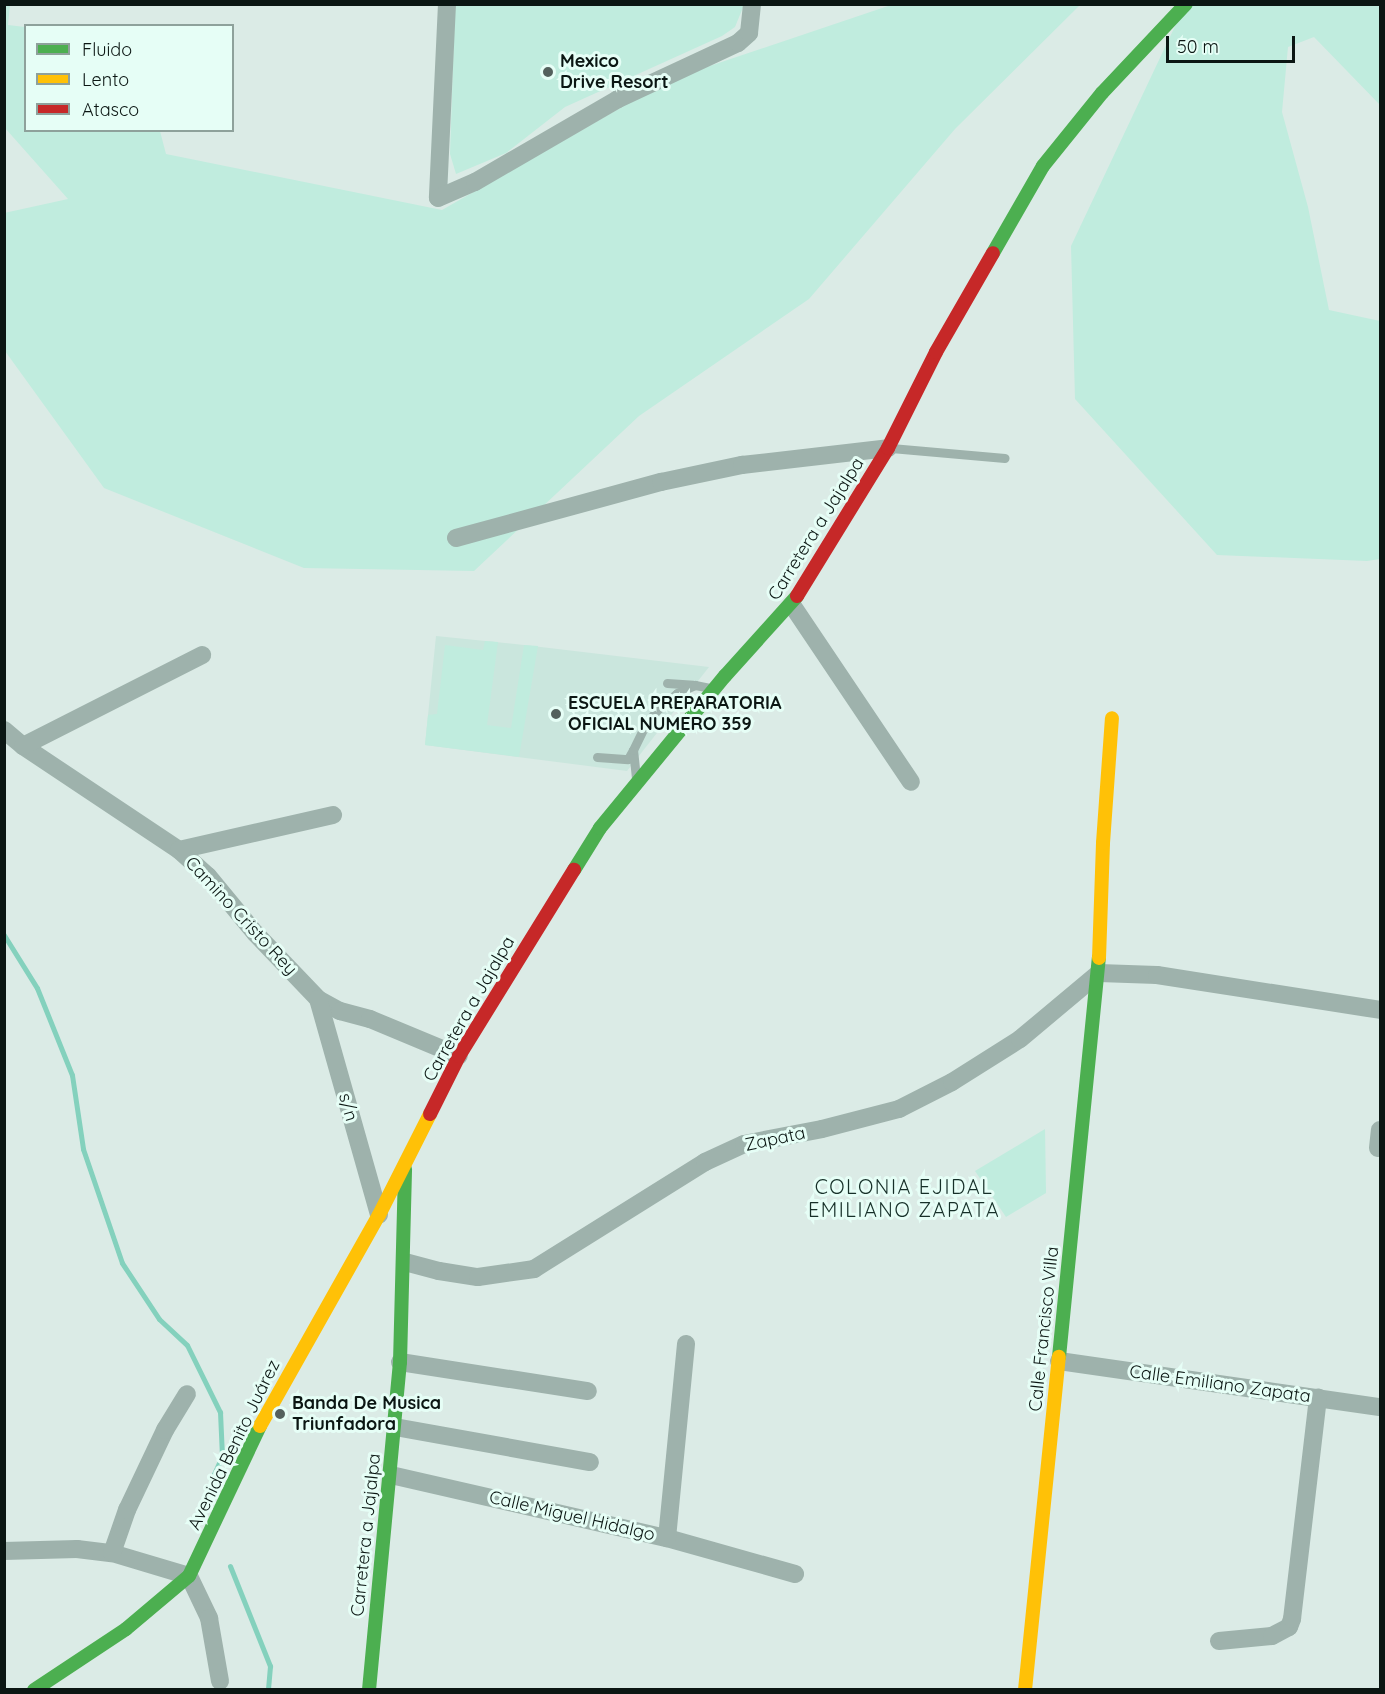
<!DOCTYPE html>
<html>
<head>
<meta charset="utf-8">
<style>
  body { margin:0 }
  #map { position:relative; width:1385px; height:1694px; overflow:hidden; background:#dbebe6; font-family:Quicksand,sans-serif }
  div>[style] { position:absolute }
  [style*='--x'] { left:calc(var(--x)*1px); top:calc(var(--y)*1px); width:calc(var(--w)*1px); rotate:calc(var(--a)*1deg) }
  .built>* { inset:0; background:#cae6dd }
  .green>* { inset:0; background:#c0ecde }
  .stream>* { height:5px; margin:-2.5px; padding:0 2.5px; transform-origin:2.5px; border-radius:2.5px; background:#84d1bd }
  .lane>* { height:9px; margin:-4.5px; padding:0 4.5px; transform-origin:4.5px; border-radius:4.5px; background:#9eb2ac }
  .street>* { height:18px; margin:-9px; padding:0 9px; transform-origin:9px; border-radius:9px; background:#9eb2ac }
  .fast>* { height:14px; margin:-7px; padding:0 7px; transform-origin:7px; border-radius:7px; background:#4caf50 }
  .slow>* { height:14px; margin:-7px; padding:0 7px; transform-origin:7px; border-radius:7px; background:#ffc107 }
  .jam>* { height:14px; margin:-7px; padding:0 7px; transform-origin:7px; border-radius:7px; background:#c62828 }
  .dots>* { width:16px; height:16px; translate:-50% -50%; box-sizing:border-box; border:3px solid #e6fef6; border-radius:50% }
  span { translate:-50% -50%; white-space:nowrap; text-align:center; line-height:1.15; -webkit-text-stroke:6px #e6fef6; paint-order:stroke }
  .poi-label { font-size:18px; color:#0b1613; font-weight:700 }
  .left { translate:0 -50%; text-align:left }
  .street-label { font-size:18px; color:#0b1613 }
  .neighbourhood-label { font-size:20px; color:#162f28; letter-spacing:1.5px }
  .frame { position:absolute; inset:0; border:6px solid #0b1613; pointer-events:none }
  .legend { position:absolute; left:24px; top:24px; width:210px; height:108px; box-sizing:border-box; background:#e6fef6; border:2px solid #8ea19b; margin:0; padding:8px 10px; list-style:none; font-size:18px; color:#0b1613 }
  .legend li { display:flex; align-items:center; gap:12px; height:30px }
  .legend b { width:30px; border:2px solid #8ea19b }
  .scale { position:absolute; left:1166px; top:36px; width:129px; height:27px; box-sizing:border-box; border:3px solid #0b1613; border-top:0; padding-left:8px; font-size:18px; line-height:21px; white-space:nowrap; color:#0b1613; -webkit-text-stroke:4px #e6fef6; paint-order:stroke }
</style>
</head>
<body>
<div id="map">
  <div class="built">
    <i style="clip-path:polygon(436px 636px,524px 645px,709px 667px,627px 771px,425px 745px)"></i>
  </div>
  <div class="green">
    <i style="clip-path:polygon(5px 5px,10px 5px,8px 25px,25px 27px,26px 130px,160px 131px,166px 154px,442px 210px,671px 79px,891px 5px,1080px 5px,955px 129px,809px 299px,639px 416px,474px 571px,304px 568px,104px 488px,5px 351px,4px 213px,68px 199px,5px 128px)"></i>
    <i style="clip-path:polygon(455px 5px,744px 5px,735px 27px,722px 36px,565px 107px,506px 153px,456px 174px,450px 154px)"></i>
    <i style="clip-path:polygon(1185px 5px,1380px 5px,1380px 105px,1314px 37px,1288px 47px,1282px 112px,1308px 207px,1329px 310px,1380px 321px,1380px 559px,1367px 561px,1217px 555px,1075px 399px,1071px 246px)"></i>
    <i style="clip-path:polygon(485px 641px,498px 642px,487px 725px,511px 728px,524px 645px,538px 646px,519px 757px,425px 745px,428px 715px,437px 714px,445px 645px,483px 650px)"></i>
    <i style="clip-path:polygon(1045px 1129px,1046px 1193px,1006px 1217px,975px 1171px)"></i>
  </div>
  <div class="stream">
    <i style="--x:4;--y:935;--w:62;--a:58.1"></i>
    <i style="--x:37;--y:988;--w:94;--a:68.1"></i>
    <i style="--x:72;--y:1075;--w:75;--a:81.5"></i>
    <i style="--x:83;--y:1149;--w:120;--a:71.1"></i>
    <i style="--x:122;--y:1263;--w:67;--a:56.5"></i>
    <i style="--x:159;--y:1319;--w:38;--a:43"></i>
    <i style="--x:187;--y:1345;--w:75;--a:63.8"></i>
    <i style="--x:220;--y:1412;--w:44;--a:87.4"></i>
    <i style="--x:222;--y:1456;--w:24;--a:114"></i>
    <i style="--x:230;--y:1566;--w:108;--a:68.2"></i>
    <i style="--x:270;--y:1666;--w:24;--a:95"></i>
  </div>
  <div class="lane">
    <i style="--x:891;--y:448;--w:114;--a:5"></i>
    <i style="--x:667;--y:683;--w:26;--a:4"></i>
    <i style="--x:597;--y:757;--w:31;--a:4"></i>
    <i style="--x:628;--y:759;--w:10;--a:-61"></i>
    <i style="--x:636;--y:778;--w:28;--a:-96"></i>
    <i style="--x:633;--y:750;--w:25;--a:-64"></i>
    <i style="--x:644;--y:727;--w:21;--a:-53"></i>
    <i style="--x:657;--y:710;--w:26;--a:-40"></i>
    <i style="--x:677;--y:693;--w:20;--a:-24"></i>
    <i style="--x:695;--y:685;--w:15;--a:11"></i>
  </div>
  <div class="street">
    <i style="--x:447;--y:4;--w:194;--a:92.7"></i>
    <i style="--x:438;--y:198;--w:40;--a:-23.4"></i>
    <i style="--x:475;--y:182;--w:165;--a:-30.1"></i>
    <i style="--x:618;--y:99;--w:132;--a:-25"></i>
    <i style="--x:738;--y:43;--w:15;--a:-42"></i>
    <i style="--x:749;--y:33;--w:29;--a:-84"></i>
    <i style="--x:456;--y:538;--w:213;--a:-15.3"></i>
    <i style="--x:661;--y:482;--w:83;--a:-11.9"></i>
    <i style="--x:742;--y:465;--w:147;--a:-6.6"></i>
    <i style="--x:792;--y:605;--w:213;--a:56.1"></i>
    <i style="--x:4;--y:730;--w:25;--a:40"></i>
    <i style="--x:23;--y:746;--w:187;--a:33.7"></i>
    <i style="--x:179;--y:850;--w:39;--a:42"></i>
    <i style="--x:208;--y:876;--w:74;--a:50.5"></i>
    <i style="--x:255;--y:933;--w:91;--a:46.3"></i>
    <i style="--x:318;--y:999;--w:25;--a:29"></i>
    <i style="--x:340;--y:1011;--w:31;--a:15"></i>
    <i style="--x:370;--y:1019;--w:96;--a:22.6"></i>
    <i style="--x:23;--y:746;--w:201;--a:-26.9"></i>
    <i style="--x:179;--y:850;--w:158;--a:-12.8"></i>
    <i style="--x:318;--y:999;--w:224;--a:74.2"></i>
    <i style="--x:1378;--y:1148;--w:18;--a:-84"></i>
    <i style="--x:405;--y:1262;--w:35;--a:15"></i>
    <i style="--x:439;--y:1271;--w:39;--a:9"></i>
    <i style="--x:478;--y:1277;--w:57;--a:-8.1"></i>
    <i style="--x:534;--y:1269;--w:202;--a:-32"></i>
    <i style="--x:705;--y:1162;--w:43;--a:-24.8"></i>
    <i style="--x:744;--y:1144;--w:79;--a:-10.9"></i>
    <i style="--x:822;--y:1129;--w:80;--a:-14.6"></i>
    <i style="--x:899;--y:1109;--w:59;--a:-27"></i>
    <i style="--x:952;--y:1082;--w:80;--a:-32.3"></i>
    <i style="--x:1020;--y:1039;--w:103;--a:-39.9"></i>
    <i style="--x:1099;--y:973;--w:58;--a:2"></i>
    <i style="--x:1157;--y:975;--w:226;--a:8.9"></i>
    <i style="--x:1059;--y:1361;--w:324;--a:8.2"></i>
    <i style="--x:400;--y:1362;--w:190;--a:8.8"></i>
    <i style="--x:395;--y:1427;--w:198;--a:10.2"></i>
    <i style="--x:391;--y:1475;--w:283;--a:12.9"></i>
    <i style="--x:667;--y:1538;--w:133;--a:15.7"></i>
    <i style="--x:667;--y:1538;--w:195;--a:-84.4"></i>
    <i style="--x:4;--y:1551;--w:73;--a:-1.6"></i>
    <i style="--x:77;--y:1549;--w:35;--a:7"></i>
    <i style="--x:112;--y:1553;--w:80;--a:16.6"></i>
    <i style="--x:189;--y:1576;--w:47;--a:64.5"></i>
    <i style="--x:209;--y:1618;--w:64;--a:80.1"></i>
    <i style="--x:112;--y:1553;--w:46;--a:-70.8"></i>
    <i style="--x:127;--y:1510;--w:89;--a:-64.6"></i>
    <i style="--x:165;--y:1430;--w:42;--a:-58.6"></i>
    <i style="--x:1219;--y:1641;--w:53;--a:-5.4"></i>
    <i style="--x:1272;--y:1636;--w:19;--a:-28"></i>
    <i style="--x:1289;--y:1627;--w:9;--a:-69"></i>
    <i style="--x:1292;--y:1619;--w:223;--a:-83.3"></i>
  </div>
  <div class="fast">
    <i style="--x:993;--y:253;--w:100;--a:-60.1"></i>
    <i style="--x:1043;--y:166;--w:94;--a:-51.1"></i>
    <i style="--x:1102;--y:93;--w:122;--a:-46.7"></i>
    <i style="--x:574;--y:870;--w:49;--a:-58.2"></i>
    <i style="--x:600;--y:828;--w:197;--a:-50.6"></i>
    <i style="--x:725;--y:676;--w:108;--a:-48"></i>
    <i style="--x:1059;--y:1357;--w:401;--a:-84.3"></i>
    <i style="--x:34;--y:1690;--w:110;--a:-33.5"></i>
    <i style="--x:126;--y:1629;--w:82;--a:-40.1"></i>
    <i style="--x:189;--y:1576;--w:166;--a:-64.7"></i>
    <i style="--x:369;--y:1690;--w:329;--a:-84.6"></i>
    <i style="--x:400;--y:1362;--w:193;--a:-88.5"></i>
  </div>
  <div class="slow">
    <i style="--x:1099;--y:958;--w:115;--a:-88"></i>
    <i style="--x:1103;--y:843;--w:125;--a:-85.9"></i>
    <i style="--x:260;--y:1426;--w:242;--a:-60.6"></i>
    <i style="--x:379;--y:1215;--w:113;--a:-63.2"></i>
    <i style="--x:1025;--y:1690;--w:335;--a:-84.2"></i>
  </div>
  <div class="jam">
    <i style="--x:797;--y:596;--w:174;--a:-58.4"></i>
    <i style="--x:888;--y:448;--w:107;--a:-63.4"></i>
    <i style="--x:936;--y:352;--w:114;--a:-60.1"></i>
    <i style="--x:430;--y:1114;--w:65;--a:-63.4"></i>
    <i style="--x:459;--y:1056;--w:219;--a:-58.3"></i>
  </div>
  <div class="dots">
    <i style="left:548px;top:72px;background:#54615d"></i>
    <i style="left:556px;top:714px;background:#54615d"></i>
    <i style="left:280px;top:1414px;background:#54615d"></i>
  </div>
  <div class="poi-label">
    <span class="left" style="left:560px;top:72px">Mexico<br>Drive Resort</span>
    <span class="left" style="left:568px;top:714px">ESCUELA PREPARATORIA<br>OFICIAL NUMERO 359</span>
    <span class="left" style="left:292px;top:1414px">Banda De Musica<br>Triunfadora</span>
  </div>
  <div class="street-label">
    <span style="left:816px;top:529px;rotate:-58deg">Carretera a Jajalpa</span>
    <span style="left:241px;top:916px;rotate:47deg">Camino Cristo Rey</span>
    <span style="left:469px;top:1009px;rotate:-60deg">Carretera a Jajalpa</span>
    <span style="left:348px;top:1107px;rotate:74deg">s/n</span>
    <span style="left:775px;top:1139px;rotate:-12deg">Zapata</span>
    <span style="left:1044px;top:1329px;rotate:-84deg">Calle Francisco Villa</span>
    <span style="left:1220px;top:1384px;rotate:8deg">Calle Emiliano Zapata</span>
    <span style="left:234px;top:1445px;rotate:-64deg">Avenida Benito Juárez</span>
    <span style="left:572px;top:1516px;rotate:13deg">Calle Miguel Hidalgo</span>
    <span style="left:366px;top:1535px;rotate:-84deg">Carretera a Jajalpa</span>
  </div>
  <div class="neighbourhood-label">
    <span style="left:904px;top:1198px">COLONIA EJIDAL<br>EMILIANO ZAPATA</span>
  </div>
  <div class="frame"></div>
  <ul class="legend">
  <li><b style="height:8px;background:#4caf50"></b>Fluido</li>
  <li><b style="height:8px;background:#ffc107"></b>Lento</li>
  <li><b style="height:8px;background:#c62828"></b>Atasco</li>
  </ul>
  <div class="scale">50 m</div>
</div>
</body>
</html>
